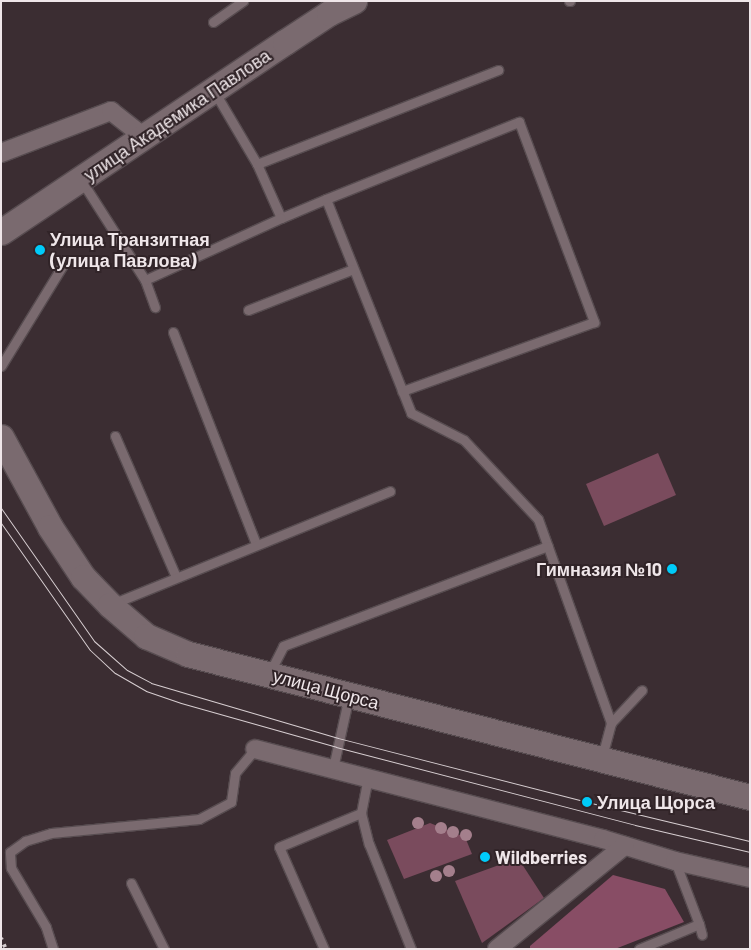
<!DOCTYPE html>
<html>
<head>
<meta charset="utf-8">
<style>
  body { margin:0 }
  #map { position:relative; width:751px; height:950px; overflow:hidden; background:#3b2d32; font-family:Barlow,sans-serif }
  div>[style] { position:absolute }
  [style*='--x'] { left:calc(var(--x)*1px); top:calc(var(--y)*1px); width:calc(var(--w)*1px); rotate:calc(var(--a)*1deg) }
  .green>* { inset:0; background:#7a4b5d }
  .forest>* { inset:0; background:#884d65 }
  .roads { filter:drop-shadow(1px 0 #574c50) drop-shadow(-1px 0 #574c50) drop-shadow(0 1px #574c50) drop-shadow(0 -1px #574c50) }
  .lane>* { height:9px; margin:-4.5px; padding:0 4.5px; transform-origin:4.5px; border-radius:4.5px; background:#7a6a6f }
  .street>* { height:18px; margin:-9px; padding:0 9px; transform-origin:9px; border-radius:9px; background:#7a6a6f }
  .secondary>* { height:25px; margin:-12.5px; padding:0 12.5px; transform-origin:12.5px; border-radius:12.5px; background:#7a6a6f }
  .tram>* { height:1px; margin:-0.5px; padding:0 0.5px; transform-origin:0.5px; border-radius:0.5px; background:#d7ced1 }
  .rail>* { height:4px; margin-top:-2px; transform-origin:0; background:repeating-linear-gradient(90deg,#d7ced1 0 2.5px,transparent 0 7.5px) }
  .trees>* { width:12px; height:12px; margin:-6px; border-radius:50%; background:#a47f8c }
  .dots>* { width:14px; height:14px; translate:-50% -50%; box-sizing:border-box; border:2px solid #312428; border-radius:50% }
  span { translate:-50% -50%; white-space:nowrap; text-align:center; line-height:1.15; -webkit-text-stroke:4px #312428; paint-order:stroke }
  .street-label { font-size:18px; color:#efe6e9 }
  .poi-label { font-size:18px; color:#efe6e9; font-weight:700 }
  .left { translate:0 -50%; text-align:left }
  .right { translate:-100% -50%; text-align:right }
  .frame { position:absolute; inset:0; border:2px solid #efe6e9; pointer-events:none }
</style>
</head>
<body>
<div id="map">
  <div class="green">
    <i style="clip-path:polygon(658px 453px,676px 495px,604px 526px,586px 484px)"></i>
    <i style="clip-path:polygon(430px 823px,465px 837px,472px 854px,404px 879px,387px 840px)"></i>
    <i style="clip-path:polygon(518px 858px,544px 898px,482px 943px,455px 881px)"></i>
  </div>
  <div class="forest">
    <i style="clip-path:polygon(613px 875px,665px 889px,684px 922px,615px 949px,530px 949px,530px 946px)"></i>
  </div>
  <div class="roads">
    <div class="lane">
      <i style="--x:569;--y:1;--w:1;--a:0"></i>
      <i style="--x:213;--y:22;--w:37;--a:-35"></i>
      <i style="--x:214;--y:91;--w:85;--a:59.5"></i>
      <i style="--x:257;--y:164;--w:59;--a:66"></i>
      <i style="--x:281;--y:218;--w:49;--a:-22.9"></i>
      <i style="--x:326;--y:199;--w:230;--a:68.3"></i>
      <i style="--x:411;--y:413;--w:59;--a:27"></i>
      <i style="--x:464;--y:440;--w:108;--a:46.9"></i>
      <i style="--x:538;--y:519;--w:217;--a:70.3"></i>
      <i style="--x:611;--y:723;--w:35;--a:105"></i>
      <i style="--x:257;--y:164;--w:259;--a:-21.3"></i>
      <i style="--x:81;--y:180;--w:119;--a:57.4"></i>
      <i style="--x:145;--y:280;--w:29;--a:70"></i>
      <i style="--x:326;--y:199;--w:208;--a:-21.8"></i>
      <i style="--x:519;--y:122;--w:214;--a:69.4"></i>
      <i style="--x:594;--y:322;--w:204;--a:160.2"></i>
      <i style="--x:145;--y:280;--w:149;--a:-24.5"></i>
      <i style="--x:248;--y:310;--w:113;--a:-21.3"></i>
      <i style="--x:173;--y:332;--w:228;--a:68.6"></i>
      <i style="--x:1;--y:366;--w:121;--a:-58.5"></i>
      <i style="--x:115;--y:436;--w:154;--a:66.6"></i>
      <i style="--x:112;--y:604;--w:300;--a:-22.1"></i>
      <i style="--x:269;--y:674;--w:31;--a:-63"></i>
      <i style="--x:283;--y:646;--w:283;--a:-20.7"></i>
      <i style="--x:611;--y:723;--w:45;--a:-46.8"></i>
      <i style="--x:333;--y:768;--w:74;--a:-77.5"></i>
      <i style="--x:361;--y:813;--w:32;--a:76"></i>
      <i style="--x:369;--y:844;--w:113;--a:68.2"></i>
      <i style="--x:131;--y:883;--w:74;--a:63.4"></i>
      <i style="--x:699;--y:924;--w:11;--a:75"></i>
      <i style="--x:53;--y:949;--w:23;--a:-108"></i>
      <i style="--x:46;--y:927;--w:69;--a:-120.7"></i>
      <i style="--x:11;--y:868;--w:16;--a:-94"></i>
      <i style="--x:10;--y:852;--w:19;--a:-36"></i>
      <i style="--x:25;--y:841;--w:27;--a:-17"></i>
      <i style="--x:51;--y:833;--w:149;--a:-5.4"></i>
      <i style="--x:199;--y:819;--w:36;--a:-28"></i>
      <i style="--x:231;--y:802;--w:29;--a:-82"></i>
      <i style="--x:235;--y:773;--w:31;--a:-50"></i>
      <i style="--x:324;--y:949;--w:111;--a:-113.8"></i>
      <i style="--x:279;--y:847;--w:89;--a:-22.5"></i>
      <i style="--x:361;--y:813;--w:37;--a:-79"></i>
      <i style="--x:639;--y:949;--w:65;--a:-22.6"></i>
      <i style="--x:699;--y:924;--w:67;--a:-110.9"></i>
    </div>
    <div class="street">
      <i style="--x:1;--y:153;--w:118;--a:-20.9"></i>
      <i style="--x:111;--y:111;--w:42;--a:38.2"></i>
      <i style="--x:255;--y:749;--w:359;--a:14.5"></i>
      <i style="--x:603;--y:839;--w:75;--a:17"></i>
      <i style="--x:675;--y:861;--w:77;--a:12.8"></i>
      <i style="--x:497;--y:949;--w:164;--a:-39"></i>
    </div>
    <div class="secondary">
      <i style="--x:1;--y:232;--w:342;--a:-33.8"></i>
      <i style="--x:285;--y:42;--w:53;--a:-33.4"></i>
      <i style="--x:329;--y:13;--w:28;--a:-26"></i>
      <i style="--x:1;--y:437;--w:102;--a:61.4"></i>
      <i style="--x:50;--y:527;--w:60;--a:56.6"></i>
      <i style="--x:83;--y:577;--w:39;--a:46"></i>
      <i style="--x:110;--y:605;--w:48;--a:40.7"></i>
      <i style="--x:146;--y:636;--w:46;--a:23.2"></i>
      <i style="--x:188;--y:654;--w:580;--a:14.28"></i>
    </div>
  </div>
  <div class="tram">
    <i style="--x:1;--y:508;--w:162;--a:55"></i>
    <i style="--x:94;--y:641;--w:44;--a:41.3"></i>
    <i style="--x:127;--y:670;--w:27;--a:28"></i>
    <i style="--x:151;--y:683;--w:195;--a:16.4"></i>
    <i style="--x:338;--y:738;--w:257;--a:14.4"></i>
    <i style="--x:587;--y:802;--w:168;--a:13.5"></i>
    <i style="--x:1;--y:523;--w:155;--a:55"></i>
    <i style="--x:90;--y:650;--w:34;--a:43"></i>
    <i style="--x:115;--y:673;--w:36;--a:30"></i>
    <i style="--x:146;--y:691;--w:37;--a:19"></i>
    <i style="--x:181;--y:703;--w:161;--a:15.8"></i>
    <i style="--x:336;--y:747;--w:309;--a:14.6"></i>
    <i style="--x:635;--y:825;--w:118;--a:13.2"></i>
  </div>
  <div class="rail">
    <i style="--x:1;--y:938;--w:12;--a:66"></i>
  </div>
  <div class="trees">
    <i style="left:418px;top:823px"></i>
    <i style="left:441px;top:828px"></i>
    <i style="left:453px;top:832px"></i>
    <i style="left:466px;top:835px"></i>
    <i style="left:449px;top:871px"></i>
    <i style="left:436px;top:876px"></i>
  </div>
  <div class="dots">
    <i style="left:40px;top:250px;background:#00cbf9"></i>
    <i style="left:672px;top:569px;background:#00cbf9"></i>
    <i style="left:587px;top:802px;background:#00cbf9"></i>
    <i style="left:485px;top:857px;background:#00cbf9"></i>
  </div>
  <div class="street-label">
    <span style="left:177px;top:115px;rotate:-34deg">улица Академика Павлова</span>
    <span style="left:326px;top:689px;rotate:15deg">улица Щорса</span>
  </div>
  <div class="poi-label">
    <span class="left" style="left:50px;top:250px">Улица Транзитная<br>(улица Павлова)</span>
    <span class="right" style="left:662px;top:569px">Гимназия №10</span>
    <span class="left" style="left:597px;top:802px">Улица Щорса</span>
    <span class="left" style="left:495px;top:857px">Wildberries</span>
  </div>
  <div class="frame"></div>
</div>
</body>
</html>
